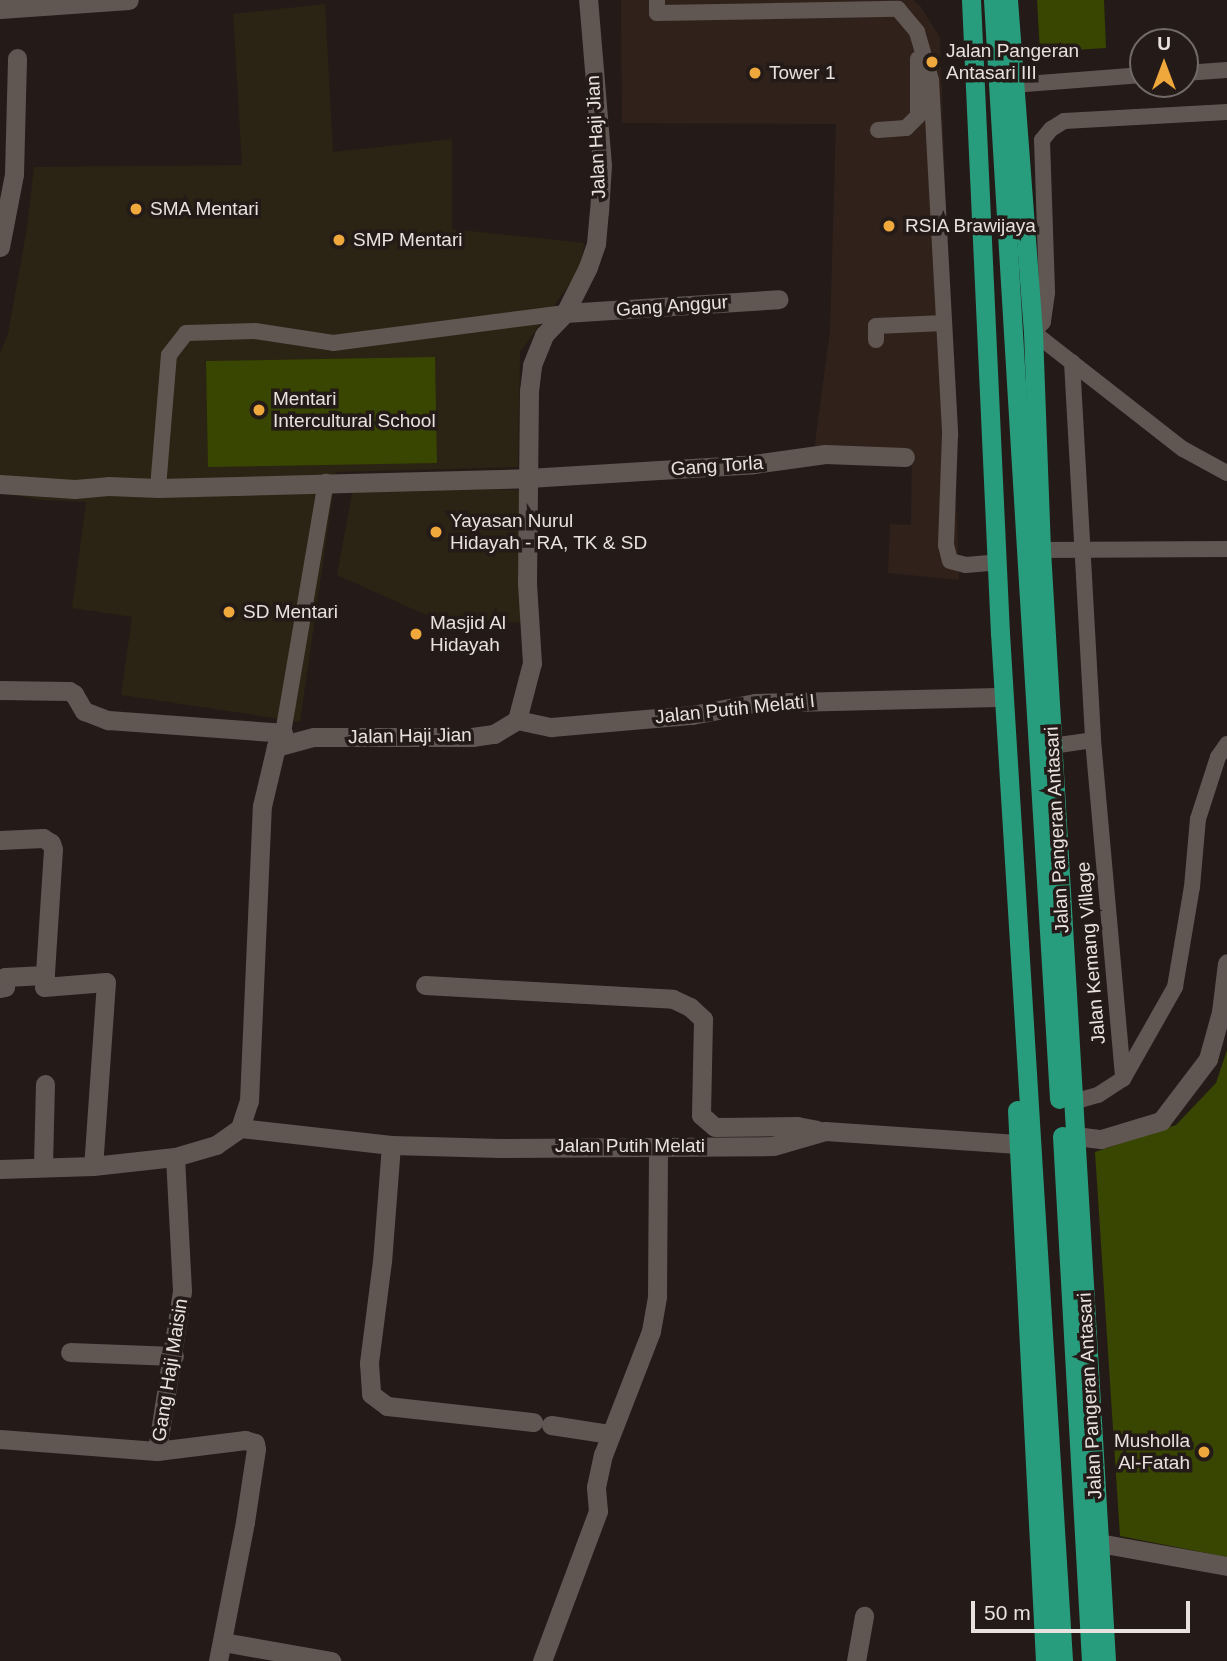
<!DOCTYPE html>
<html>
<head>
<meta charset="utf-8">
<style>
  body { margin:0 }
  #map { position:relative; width:1227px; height:1661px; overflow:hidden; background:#241b18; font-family:Helvetica,sans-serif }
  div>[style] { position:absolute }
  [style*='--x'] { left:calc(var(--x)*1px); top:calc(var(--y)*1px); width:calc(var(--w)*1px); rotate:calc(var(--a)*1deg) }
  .built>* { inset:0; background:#30221b }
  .education>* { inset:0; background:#2b2313 }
  .green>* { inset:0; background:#384601 }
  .service>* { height:16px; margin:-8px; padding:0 8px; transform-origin:8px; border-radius:8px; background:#605652 }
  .minor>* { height:19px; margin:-9.5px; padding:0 9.5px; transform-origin:9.5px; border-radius:9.5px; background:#605652 }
  .tertiary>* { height:19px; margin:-9.5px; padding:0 9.5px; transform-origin:9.5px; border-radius:9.5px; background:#605652 }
  .primary>* { height:19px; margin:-9.5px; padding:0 9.5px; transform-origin:9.5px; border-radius:9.5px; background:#289d7d }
  .dots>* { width:19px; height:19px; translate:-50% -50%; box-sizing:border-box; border:4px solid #241b18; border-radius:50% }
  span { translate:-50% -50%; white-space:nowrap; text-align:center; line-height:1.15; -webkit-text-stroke:7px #241b18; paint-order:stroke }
  .poi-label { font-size:19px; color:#e8e1df }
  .left { translate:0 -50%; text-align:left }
  .right { translate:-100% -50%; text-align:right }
  .street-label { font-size:19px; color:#e8e1df }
  .north { position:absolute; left:1129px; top:28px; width:70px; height:70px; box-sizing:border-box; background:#241b18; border:2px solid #726a68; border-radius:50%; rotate:0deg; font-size:19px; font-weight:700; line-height:28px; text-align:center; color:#e8e1df }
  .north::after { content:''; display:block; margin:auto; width:24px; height:32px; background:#eea83c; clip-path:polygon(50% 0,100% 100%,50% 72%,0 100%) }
  .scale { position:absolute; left:971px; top:1601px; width:219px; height:32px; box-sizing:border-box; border:4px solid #e8e1df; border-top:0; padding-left:9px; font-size:21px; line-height:24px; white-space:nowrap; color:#e8e1df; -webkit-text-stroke:5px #241b18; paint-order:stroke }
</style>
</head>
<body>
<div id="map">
  <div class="built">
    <i style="clip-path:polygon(621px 0,913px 0,921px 7px,940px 38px,959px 580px,888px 573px,890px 524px,911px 525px,912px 451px,814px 451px,830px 331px,836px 124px,622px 123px)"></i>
  </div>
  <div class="education">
    <i style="clip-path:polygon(325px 4px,333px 152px,452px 139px,452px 229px,584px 243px,580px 270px,520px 352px,518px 467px,336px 472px,300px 722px,121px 695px,132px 617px,72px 608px,86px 502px,43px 500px,0 493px,0 353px,8px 334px,27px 227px,34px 167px,242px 165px,233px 14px)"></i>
    <i style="clip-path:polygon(353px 487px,529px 490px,525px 623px,435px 619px,337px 575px)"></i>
  </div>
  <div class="green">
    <i style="clip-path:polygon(1037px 0,1104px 0,1106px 48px,1040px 52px)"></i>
    <i style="clip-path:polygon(435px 357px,437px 463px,208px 467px,206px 361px)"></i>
    <i style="clip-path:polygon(1227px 1050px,1227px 1557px,1120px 1536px,1095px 1152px,1176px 1125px,1216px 1083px)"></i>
  </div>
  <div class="service">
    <i style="--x:657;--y:0;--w:13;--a:90"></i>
    <i style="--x:657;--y:13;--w:241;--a:-1"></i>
    <i style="--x:898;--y:9;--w:30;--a:50"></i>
    <i style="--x:917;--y:32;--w:50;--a:73.7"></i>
    <i style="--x:931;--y:80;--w:356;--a:86.9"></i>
    <i style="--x:950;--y:435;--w:110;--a:92.1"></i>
    <i style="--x:946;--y:545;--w:16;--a:76"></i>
    <i style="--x:950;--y:561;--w:16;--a:14"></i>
    <i style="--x:966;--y:565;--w:23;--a:-5"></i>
    <i style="--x:1185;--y:73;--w:42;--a:-4.1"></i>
    <i style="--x:1013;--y:85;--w:130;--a:-4.4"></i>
    <i style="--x:1227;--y:112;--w:163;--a:176.8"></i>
    <i style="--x:1064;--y:121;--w:15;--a:148"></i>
    <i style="--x:1051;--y:129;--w:14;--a:129"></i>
    <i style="--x:1042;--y:140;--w:153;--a:88.1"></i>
    <i style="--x:1047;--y:293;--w:29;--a:98"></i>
    <i style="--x:1043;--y:322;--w:14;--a:135"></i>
    <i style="--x:1033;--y:332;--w:190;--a:38"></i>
    <i style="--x:1183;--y:449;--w:50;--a:28.6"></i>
    <i style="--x:878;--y:130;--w:28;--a:-4"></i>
    <i style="--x:906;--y:128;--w:17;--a:-45"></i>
    <i style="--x:918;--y:116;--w:57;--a:-90"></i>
    <i style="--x:876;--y:340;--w:14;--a:-90"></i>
    <i style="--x:876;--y:326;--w:68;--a:-2.5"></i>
    <i style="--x:1072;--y:362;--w:379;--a:86.8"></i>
    <i style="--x:1093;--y:740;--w:340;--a:84.9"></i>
    <i style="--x:158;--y:488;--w:133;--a:-85.3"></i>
    <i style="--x:169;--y:355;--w:28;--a:-52"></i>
    <i style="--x:186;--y:333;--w:69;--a:-1.7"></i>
    <i style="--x:255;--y:331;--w:79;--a:8.7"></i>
    <i style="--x:333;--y:343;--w:234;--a:-7.4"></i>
    <i style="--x:1041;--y:550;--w:186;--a:-0.3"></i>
    <i style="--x:283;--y:733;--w:255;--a:-80.3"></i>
    <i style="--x:1052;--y:746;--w:41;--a:-8.3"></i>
    <i style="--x:1073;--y:1102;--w:26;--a:-16"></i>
    <i style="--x:1098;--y:1095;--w:30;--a:-33"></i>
    <i style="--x:1123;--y:1079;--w:106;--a:-60.5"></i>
    <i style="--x:1175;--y:987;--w:101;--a:-80.4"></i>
    <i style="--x:1192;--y:887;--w:68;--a:-85"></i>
    <i style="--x:1198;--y:819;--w:65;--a:-72.1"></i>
    <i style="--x:1218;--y:757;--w:16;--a:-55"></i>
  </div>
  <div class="minor">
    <i style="--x:0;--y:247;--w:74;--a:-79.1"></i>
    <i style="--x:14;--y:174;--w:116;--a:-88.5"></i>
    <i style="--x:565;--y:313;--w:214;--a:-3.7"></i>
    <i style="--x:0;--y:484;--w:75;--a:3.8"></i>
    <i style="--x:75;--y:489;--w:33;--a:-5"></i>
    <i style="--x:108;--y:486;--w:50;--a:2.3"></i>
    <i style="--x:158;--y:488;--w:370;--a:-1.5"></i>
    <i style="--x:528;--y:478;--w:226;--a:-3.5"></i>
    <i style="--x:754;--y:464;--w:72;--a:-8"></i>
    <i style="--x:825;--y:454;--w:80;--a:2.1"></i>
    <i style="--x:0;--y:690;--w:69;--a:0.8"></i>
    <i style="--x:69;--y:691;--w:6;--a:31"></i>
    <i style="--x:74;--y:694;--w:20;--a:60"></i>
    <i style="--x:84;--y:711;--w:26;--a:21"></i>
    <i style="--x:108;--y:720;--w:175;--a:4.2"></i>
    <i style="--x:283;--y:733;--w:16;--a:117"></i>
    <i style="--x:517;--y:720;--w:35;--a:12"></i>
    <i style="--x:551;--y:727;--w:142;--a:-4.9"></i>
    <i style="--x:692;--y:715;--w:64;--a:-10.8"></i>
    <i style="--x:755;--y:703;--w:242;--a:-1.4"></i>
    <i style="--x:0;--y:840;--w:43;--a:-2.7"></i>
    <i style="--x:43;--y:838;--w:9;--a:32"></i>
    <i style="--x:51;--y:843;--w:6;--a:72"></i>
    <i style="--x:53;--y:849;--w:138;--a:93.7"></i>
    <i style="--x:44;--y:987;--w:62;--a:-4.6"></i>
    <i style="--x:106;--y:982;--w:184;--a:94"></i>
    <i style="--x:425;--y:985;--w:248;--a:3.2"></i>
    <i style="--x:673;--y:999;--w:19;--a:25"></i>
    <i style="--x:690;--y:1007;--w:18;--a:43"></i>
    <i style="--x:703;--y:1019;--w:96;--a:91.2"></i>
    <i style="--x:701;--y:1115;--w:18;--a:41"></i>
    <i style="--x:715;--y:1127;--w:82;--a:-0.7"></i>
    <i style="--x:797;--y:1126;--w:20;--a:11"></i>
    <i style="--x:0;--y:988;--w:5;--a:-11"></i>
    <i style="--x:5;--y:987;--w:10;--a:-90"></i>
    <i style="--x:5;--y:977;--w:40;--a:-2.9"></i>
    <i style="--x:240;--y:1128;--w:152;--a:6.4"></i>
    <i style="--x:391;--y:1145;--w:109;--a:1.6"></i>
    <i style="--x:500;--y:1148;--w:273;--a:-0.4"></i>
    <i style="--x:773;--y:1146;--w:54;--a:-16.1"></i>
    <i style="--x:825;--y:1131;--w:193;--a:3.9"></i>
    <i style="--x:1075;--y:1136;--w:26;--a:7"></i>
    <i style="--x:1101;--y:1139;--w:63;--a:-16.7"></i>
    <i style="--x:1161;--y:1121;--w:78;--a:-52.8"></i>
    <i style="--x:1208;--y:1059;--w:49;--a:-74.5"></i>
    <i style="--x:1221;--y:1012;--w:49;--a:-83"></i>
    <i style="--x:391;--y:1145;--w:116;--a:94.4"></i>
    <i style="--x:382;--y:1261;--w:103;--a:97.3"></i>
    <i style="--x:369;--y:1363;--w:31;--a:86"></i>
    <i style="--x:371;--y:1394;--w:20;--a:37"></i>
    <i style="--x:387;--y:1406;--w:147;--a:6.3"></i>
    <i style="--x:175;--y:1157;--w:134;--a:87"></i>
    <i style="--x:182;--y:1291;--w:162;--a:98.9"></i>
    <i style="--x:157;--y:1451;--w:89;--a:-7.1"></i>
    <i style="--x:245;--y:1440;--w:10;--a:17"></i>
    <i style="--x:255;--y:1443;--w:6;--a:81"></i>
    <i style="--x:256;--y:1449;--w:74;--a:98.6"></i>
    <i style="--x:245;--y:1522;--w:142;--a:101"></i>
    <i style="--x:43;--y:1165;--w:81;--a:-88.6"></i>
    <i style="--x:0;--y:1169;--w:93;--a:-1.8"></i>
    <i style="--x:93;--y:1166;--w:82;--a:-6.3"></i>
    <i style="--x:175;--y:1157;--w:43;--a:-16.3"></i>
    <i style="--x:216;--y:1145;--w:29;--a:-35"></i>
    <i style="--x:240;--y:1128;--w:28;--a:-72"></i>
    <i style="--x:249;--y:1101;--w:295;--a:-87.5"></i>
    <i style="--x:262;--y:806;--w:61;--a:-76.7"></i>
    <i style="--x:276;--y:747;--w:39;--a:-15"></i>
    <i style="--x:314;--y:737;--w:158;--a:0"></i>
    <i style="--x:472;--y:737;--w:22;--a:-8"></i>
    <i style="--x:494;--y:734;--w:27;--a:-31"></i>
    <i style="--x:517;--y:720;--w:59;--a:-75.3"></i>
    <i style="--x:532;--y:663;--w:80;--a:-93.6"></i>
    <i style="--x:527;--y:583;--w:192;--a:-89.4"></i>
    <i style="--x:529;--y:391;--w:26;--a:-83"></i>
    <i style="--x:532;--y:365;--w:32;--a:-68"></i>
    <i style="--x:544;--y:335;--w:30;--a:-46"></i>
    <i style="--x:565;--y:313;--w:51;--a:-63.4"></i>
    <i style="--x:588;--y:267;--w:24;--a:-71"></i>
    <i style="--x:596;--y:244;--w:32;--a:-85"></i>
    <i style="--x:599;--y:212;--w:47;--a:-86.3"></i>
    <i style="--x:602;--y:165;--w:166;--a:-94.8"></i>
    <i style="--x:70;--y:1352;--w:104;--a:2.2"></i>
    <i style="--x:551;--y:1425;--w:60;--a:8.7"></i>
    <i style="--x:0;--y:1439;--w:157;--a:4.4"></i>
    <i style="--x:1099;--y:1543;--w:130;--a:10.2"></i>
    <i style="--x:223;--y:1642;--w:110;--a:10"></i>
    <i style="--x:542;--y:1661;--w:160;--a:-69.5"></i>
    <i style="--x:598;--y:1511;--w:24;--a:-95"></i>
    <i style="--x:596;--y:1487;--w:33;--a:-78"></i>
    <i style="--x:603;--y:1455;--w:133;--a:-68.8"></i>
    <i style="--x:651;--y:1331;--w:36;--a:-80"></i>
    <i style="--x:657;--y:1296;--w:150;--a:-89.6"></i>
    <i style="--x:856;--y:1661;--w:46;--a:-79.9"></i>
  </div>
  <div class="tertiary">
    <i style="--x:0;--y:9;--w:129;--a:-4"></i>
  </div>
  <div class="primary">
    <i style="--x:971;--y:0;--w:634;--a:87.38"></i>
    <i style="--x:1000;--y:633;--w:1030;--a:86.49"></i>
    <i style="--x:993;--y:0;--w:1101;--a:86.56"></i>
    <i style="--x:1008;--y:0;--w:333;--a:85.7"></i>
    <i style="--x:1033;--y:332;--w:218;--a:87.9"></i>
    <i style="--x:1041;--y:550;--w:1113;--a:86.65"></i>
    <i style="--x:1017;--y:1110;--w:552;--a:87.09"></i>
    <i style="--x:1062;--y:1136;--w:526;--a:86.84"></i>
  </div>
  <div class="dots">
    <i style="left:932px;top:62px;background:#eea83c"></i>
    <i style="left:755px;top:73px;background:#eea83c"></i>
    <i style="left:136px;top:209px;background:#eea83c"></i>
    <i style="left:889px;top:226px;background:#eea83c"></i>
    <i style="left:339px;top:240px;background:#eea83c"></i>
    <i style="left:259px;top:410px;background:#eea83c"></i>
    <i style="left:436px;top:532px;background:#eea83c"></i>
    <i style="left:229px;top:612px;background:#eea83c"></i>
    <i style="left:416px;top:634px;background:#eea83c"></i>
    <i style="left:1204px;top:1452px;background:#eea83c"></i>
  </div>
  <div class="poi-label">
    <span class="left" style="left:946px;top:62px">Jalan Pangeran<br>Antasari III</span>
    <span class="left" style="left:769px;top:73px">Tower 1</span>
    <span class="left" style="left:150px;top:209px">SMA Mentari</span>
    <span class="left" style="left:905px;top:226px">RSIA Brawijaya</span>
    <span class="left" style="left:353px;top:240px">SMP Mentari</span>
    <span class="left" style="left:273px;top:410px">Mentari<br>Intercultural School</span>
    <span class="left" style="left:450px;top:532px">Yayasan Nurul<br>Hidayah - RA, TK &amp; SD</span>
    <span class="left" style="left:243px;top:612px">SD Mentari</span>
    <span class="left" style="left:430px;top:634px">Masjid Al<br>Hidayah</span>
    <span class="right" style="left:1190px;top:1452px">Musholla<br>Al-Fatah</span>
  </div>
  <div class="street-label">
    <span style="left:596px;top:137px;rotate:-93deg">Jalan Haji Jian</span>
    <span style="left:672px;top:306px;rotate:-4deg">Gang Anggur</span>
    <span style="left:717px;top:466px;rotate:-4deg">Gang Torla</span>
    <span style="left:735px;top:709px;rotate:-6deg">Jalan Putih Melati I</span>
    <span style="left:410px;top:736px;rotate:-1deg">Jalan Haji Jian</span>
    <span style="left:1057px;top:830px;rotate:-93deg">Jalan Pangeran Antasari</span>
    <span style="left:1091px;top:953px;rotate:-95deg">Jalan Kemang Village</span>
    <span style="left:630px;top:1146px">Jalan Putih Melati</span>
    <span style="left:170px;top:1370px;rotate:-81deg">Gang Haji Maisin</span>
    <span style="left:1090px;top:1396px;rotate:-93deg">Jalan Pangeran Antasari</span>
  </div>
  <div class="north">U</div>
  <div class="scale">50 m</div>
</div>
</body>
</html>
